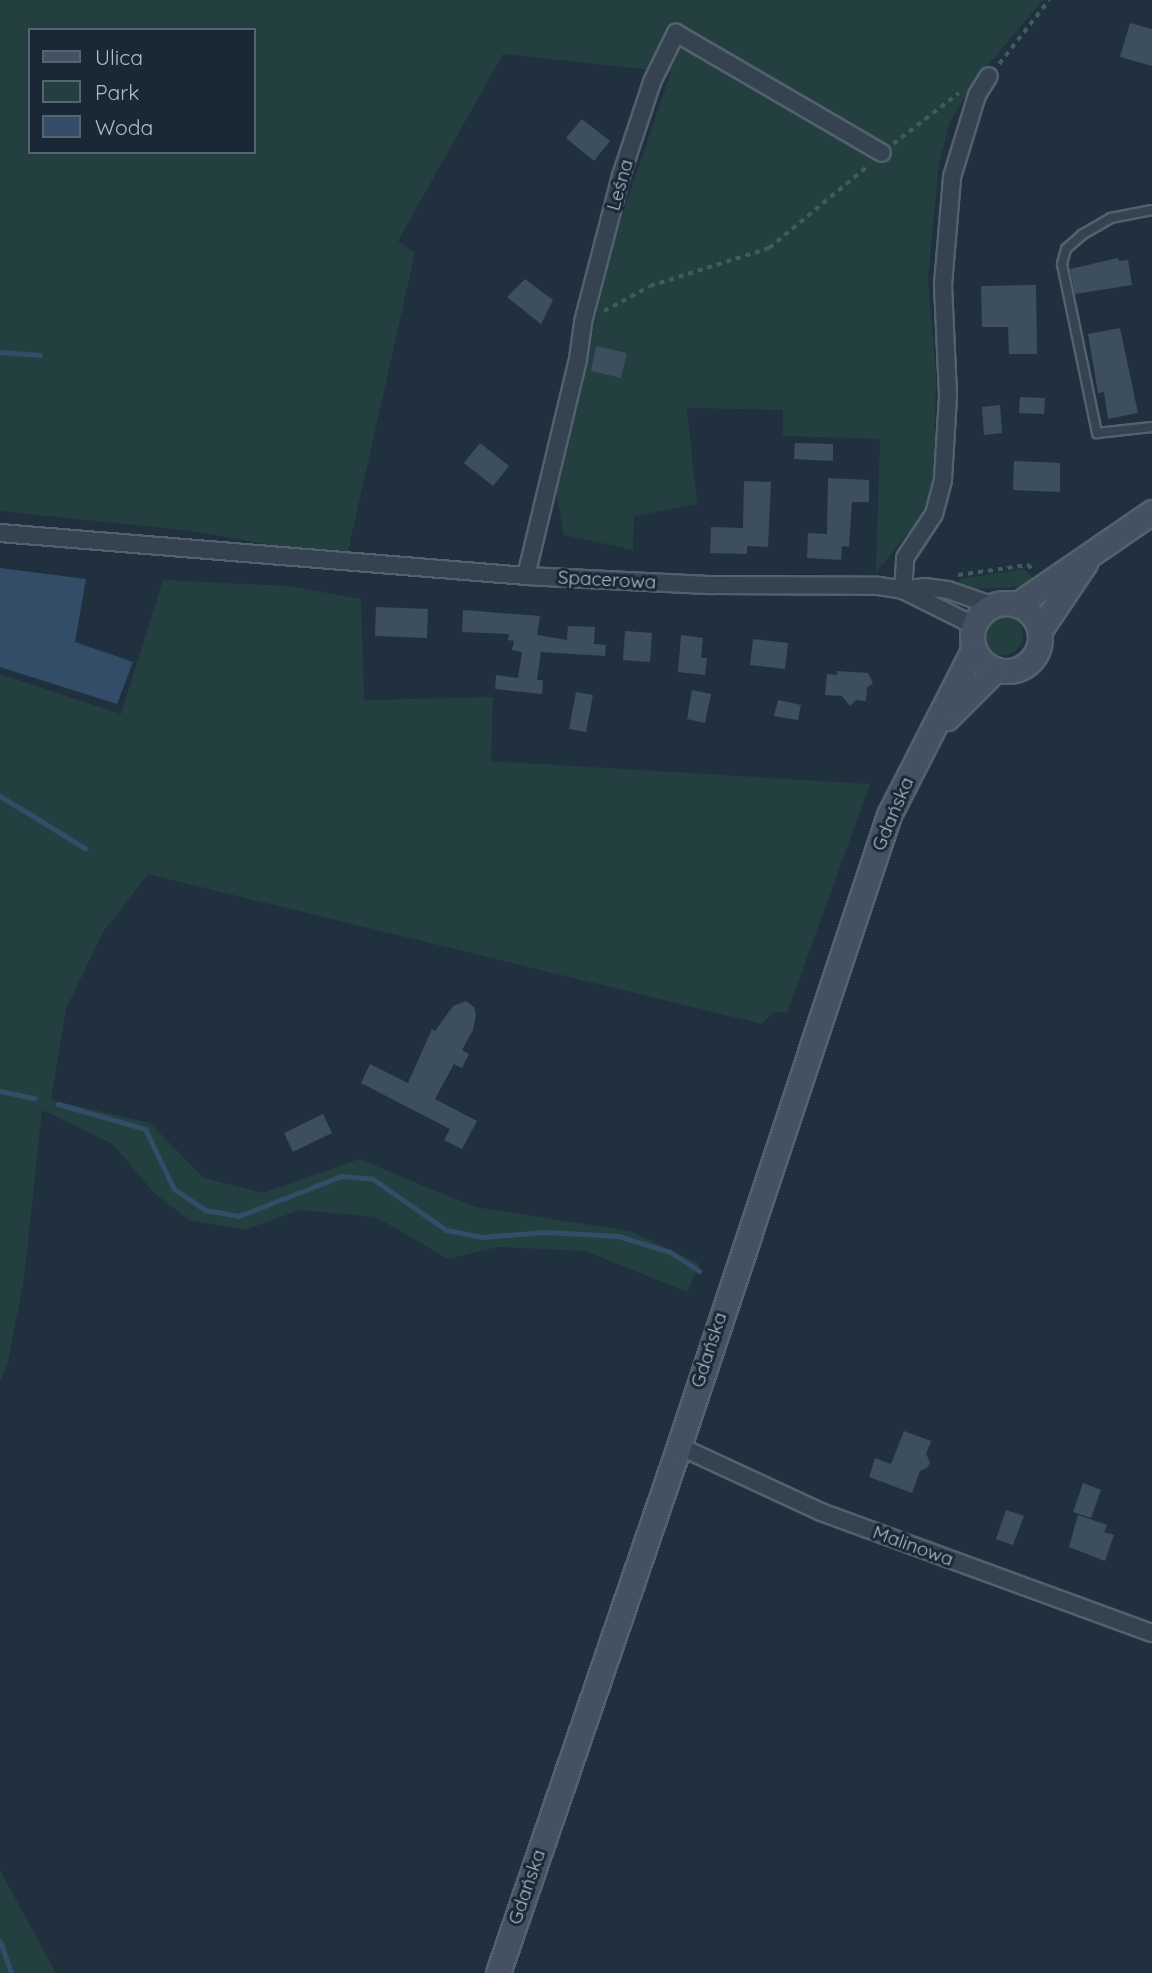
<!DOCTYPE html>
<html>
<head>
<meta charset="utf-8">
<style>
  body { margin:0 }
  #map { position:relative; width:1152px; height:1973px; overflow:hidden; background:#21303f; font-family:Quicksand,sans-serif }
  div>[style] { position:absolute }
  [style*='--x'] { left:calc(var(--x)*1px); top:calc(var(--y)*1px); width:calc(var(--w)*1px); rotate:calc(var(--a)*1deg) }
  .green>* { inset:0; background:#233f40 }
  .round { border-radius:50% }
  .water>* { inset:0; background:#334d68 }
  .stream>* { height:5px; margin:-2.5px; padding:0 2.5px; transform-origin:2.5px; border-radius:2.5px; background:#334d68 }
  .building>* { inset:0; background:#3d4f5e }
  .path>* { height:3.5px; margin-top:-1.75px; transform-origin:0; background:repeating-linear-gradient(90deg,#415c5d 0 5px,transparent 0 10px) }
  .roads { filter:drop-shadow(2px 0 #53606d) drop-shadow(-2px 0 #53606d) drop-shadow(0 2px #53606d) drop-shadow(0 -2px #53606d) }
  .service>* { height:8px; margin:-4px; padding:0 4px; transform-origin:4px; border-radius:4px; background:#35424f }
  .minor>* { height:16px; margin:-8px; padding:0 8px; transform-origin:8px; border-radius:8px; background:#35424f }
  .secondary>* { height:23px; margin:-11.5px; padding:0 11.5px; transform-origin:11.5px; border-radius:11.5px; background:#435162 }
  .secondary>.ring { margin:-11.5px; padding:0; box-sizing:content-box; background:none; border:23px solid #435162; border-radius:50% }
  span { translate:-50% -50%; white-space:nowrap; text-align:center; line-height:1.15; -webkit-text-stroke:6px #1a2734; paint-order:stroke }
  .street-label { font-size:19px; color:#b1bdca }
  .legend { position:absolute; left:28px; top:28px; width:228px; height:126px; box-sizing:border-box; background:#1a2734; border:2px solid #566370; margin:0; padding:9px 12px; list-style:none; font-size:21px; color:#b1bdca }
  .legend li { display:flex; align-items:center; gap:14px; height:35px }
  .legend b { width:35px; border:2px solid #566370 }
</style>
</head>
<body>
<div id="map">
  <div class="green">
    <i style="clip-path:polygon(evenodd,0 0,1043px 0,976px 79px,950px 121px,939px 164px,928px 277px,936px 373px,934px 488px,918px 520px,876px 573px,880px 439px,783px 436px,783px 410px,687px 408px,697px 504px,634px 516px,633px 550px,564px 535px,556px 492px,613px 242px,671px 72px,503px 54px,398px 241px,415px 253px,348px 551px,286px 548px,192px 531px,0 511px,0 0,30px 30px,254px 30px,254px 152px,30px 152px,30px 30px)"></i>
    <i style="clip-path:polygon(1024px 569px,1036px 581px,1027px 586px,974px 589px,957px 584px,960px 579px)"></i>
    <i style="clip-path:polygon(163px 580px,288px 586px,361px 599px,364px 700px,493px 697px,491px 761px,870px 784px,787px 1013px,773px 1012px,762px 1024px,148px 874px,103px 932px,66px 1009px,51px 1100px,150px 1123px,204px 1178px,263px 1193px,359px 1159px,475px 1207px,630px 1231px,700px 1264px,687px 1292px,585px 1251px,498px 1247px,448px 1259px,376px 1217px,300px 1210px,244px 1230px,189px 1220px,154px 1193px,113px 1144px,42px 1110px,24px 1279px,8px 1361px,0 1382px,0 674px,121px 714px)"></i>
    <i class="round" style="left:983px;top:615px;width:40px;height:40px"></i>
    <i style="clip-path:polygon(0 1870px,56px 1973px,0 1973px)"></i>
  </div>
  <div class="water">
    <i style="clip-path:polygon(0 568px,86px 579px,75px 642px,133px 662px,117px 704px,0 667px)"></i>
  </div>
  <div class="stream">
    <i style="--x:0;--y:352;--w:40;--a:4.3"></i>
    <i style="--x:0;--y:796;--w:100;--a:31.5"></i>
    <i style="--x:0;--y:1091;--w:35;--a:12"></i>
    <i style="--x:58;--y:1104;--w:91;--a:16"></i>
    <i style="--x:145;--y:1129;--w:67;--a:64.2"></i>
    <i style="--x:174;--y:1189;--w:37;--a:34"></i>
    <i style="--x:205;--y:1210;--w:35;--a:10"></i>
    <i style="--x:239;--y:1216;--w:110;--a:-21.4"></i>
    <i style="--x:341;--y:1176;--w:32;--a:5"></i>
    <i style="--x:373;--y:1179;--w:89;--a:34.9"></i>
    <i style="--x:446;--y:1230;--w:36;--a:11"></i>
    <i style="--x:481;--y:1237;--w:65;--a:-4.4"></i>
    <i style="--x:546;--y:1232;--w:72;--a:3.2"></i>
    <i style="--x:618;--y:1236;--w:54;--a:17.1"></i>
    <i style="--x:670;--y:1252;--w:35;--a:33"></i>
    <i style="--x:0;--y:1941;--w:34;--a:71"></i>
  </div>
  <div class="building">
    <i style="clip-path:polygon(1130px 23px,1152px 29px,1152px 66px,1120px 57px)"></i>
    <i style="clip-path:polygon(582px 119px,610px 141px,594px 161px,566px 138px)"></i>
    <i style="clip-path:polygon(1118px 258px,1119px 261px,1128px 260px,1132px 285px,1075px 294px,1070px 269px)"></i>
    <i style="clip-path:polygon(525px 279px,553px 300px,541px 324px,507px 297px)"></i>
    <i style="clip-path:polygon(1036px 285px,1037px 354px,1009px 354px,1008px 327px,982px 327px,981px 286px)"></i>
    <i style="clip-path:polygon(1120px 328px,1138px 413px,1108px 419px,1104px 392px,1098px 393px,1088px 334px)"></i>
    <i style="clip-path:polygon(596px 346px,627px 353px,621px 378px,591px 371px)"></i>
    <i style="clip-path:polygon(1020px 397px,1045px 398px,1044px 414px,1019px 413px)"></i>
    <i style="clip-path:polygon(1000px 405px,1002px 433px,984px 435px,982px 407px)"></i>
    <i style="clip-path:polygon(480px 443px,509px 466px,493px 486px,464px 463px)"></i>
    <i style="clip-path:polygon(795px 443px,833px 444px,833px 461px,794px 459px)"></i>
    <i style="clip-path:polygon(1014px 461px,1060px 463px,1060px 492px,1013px 490px)"></i>
    <i style="clip-path:polygon(828px 478px,869px 480px,869px 502px,852px 502px,849px 547px,842px 546px,841px 560px,807px 558px,808px 533px,827px 534px)"></i>
    <i style="clip-path:polygon(744px 481px,771px 482px,768px 547px,747px 546px,747px 554px,710px 553px,711px 527px,743px 528px)"></i>
    <i style="clip-path:polygon(376px 607px,428px 609px,427px 638px,375px 636px)"></i>
    <i style="clip-path:polygon(463px 610px,540px 616px,537px 635px,567px 640px,568px 626px,595px 627px,594px 644px,606px 645px,605px 656px,541px 652px,537px 680px,543px 680px,542px 694px,495px 689px,496px 675px,518px 678px,522px 652px,512px 650px,514px 641px,508px 640px,509px 634px,462px 632px)"></i>
    <i style="clip-path:polygon(625px 631px,652px 633px,650px 662px,623px 660px)"></i>
    <i style="clip-path:polygon(681px 635px,703px 638px,701px 658px,707px 658px,705px 675px,678px 672px)"></i>
    <i style="clip-path:polygon(753px 639px,788px 643px,785px 669px,750px 665px)"></i>
    <i style="clip-path:polygon(837px 671px,868px 673px,873px 683px,867px 688px,866px 701px,856px 700px,850px 706px,842px 696px,825px 695px,827px 674px,837px 675px)"></i>
    <i style="clip-path:polygon(692px 690px,711px 694px,705px 723px,687px 719px)"></i>
    <i style="clip-path:polygon(576px 692px,593px 695px,586px 732px,569px 729px)"></i>
    <i style="clip-path:polygon(778px 700px,801px 705px,798px 720px,774px 716px)"></i>
    <i style="clip-path:polygon(466px 1001px,474px 1007px,476px 1015px,473px 1030px,462px 1050px,469px 1054px,462px 1068px,454px 1064px,435px 1099px,477px 1121px,462px 1149px,444px 1140px,450px 1129px,361px 1083px,370px 1064px,408px 1083px,432px 1029px,435px 1031px,453px 1006px)"></i>
    <i style="clip-path:polygon(323px 1114px,332px 1133px,293px 1152px,284px 1133px)"></i>
    <i style="clip-path:polygon(904px 1431px,931px 1441px,926px 1454px,930px 1462px,928px 1467px,920px 1471px,912px 1493px,869px 1477px,875px 1458px,891px 1464px)"></i>
    <i style="clip-path:polygon(1083px 1483px,1101px 1490px,1091px 1518px,1073px 1512px)"></i>
    <i style="clip-path:polygon(1006px 1510px,1024px 1516px,1013px 1545px,996px 1539px)"></i>
    <i style="clip-path:polygon(1078px 1515px,1107px 1525px,1104px 1532px,1114px 1535px,1105px 1561px,1069px 1547px)"></i>
  </div>
  <div class="path">
    <i style="--x:999;--y:64;--w:81;--a:-52"></i>
    <i style="--x:893;--y:144;--w:83;--a:-37.7"></i>
    <i style="--x:604;--y:311;--w:52;--a:-28.5"></i>
    <i style="--x:650;--y:286;--w:125;--a:-17.7"></i>
    <i style="--x:769;--y:248;--w:130;--a:-39.7"></i>
    <i style="--x:958;--y:575;--w:71;--a:-8.1"></i>
    <i style="--x:1028;--y:565;--w:9;--a:41"></i>
  </div>
  <div class="roads">
    <div class="service">
      <i style="--x:1152;--y:210;--w:42;--a:169"></i>
      <i style="--x:1111;--y:218;--w:34;--a:150"></i>
      <i style="--x:1082;--y:235;--w:21;--a:139"></i>
      <i style="--x:1066;--y:249;--w:16;--a:105"></i>
      <i style="--x:1062;--y:264;--w:173;--a:78.3"></i>
      <i style="--x:1097;--y:433;--w:55;--a:-6.2"></i>
    </div>
    <div class="minor">
      <i style="--x:0;--y:533;--w:528;--a:4.67"></i>
      <i style="--x:526;--y:576;--w:187;--a:2.8"></i>
      <i style="--x:713;--y:585;--w:166;--a:0.3"></i>
      <i style="--x:879;--y:586;--w:24;--a:9"></i>
      <i style="--x:903;--y:590;--w:78;--a:26.6"></i>
      <i style="--x:526;--y:576;--w:223;--a:-76.5"></i>
      <i style="--x:578;--y:359;--w:37;--a:-82"></i>
      <i style="--x:583;--y:322;--w:151;--a:-75.4"></i>
      <i style="--x:621;--y:176;--w:99;--a:-71.7"></i>
      <i style="--x:652;--y:82;--w:55;--a:-63.9"></i>
      <i style="--x:676;--y:33;--w:238;--a:30.2"></i>
      <i style="--x:903;--y:590;--w:32;--a:-86"></i>
      <i style="--x:905;--y:558;--w:53;--a:-56.6"></i>
      <i style="--x:934;--y:514;--w:35;--a:-75"></i>
      <i style="--x:943;--y:480;--w:85;--a:-86.6"></i>
      <i style="--x:948;--y:395;--w:110;--a:-92.6"></i>
      <i style="--x:943;--y:285;--w:108;--a:-85.2"></i>
      <i style="--x:952;--y:177;--w:86;--a:-73"></i>
      <i style="--x:977;--y:95;--w:22;--a:-58"></i>
      <i style="--x:903;--y:590;--w:21;--a:-8"></i>
      <i style="--x:924;--y:587;--w:24;--a:7"></i>
      <i style="--x:948;--y:590;--w:46;--a:19.2"></i>
      <i style="--x:679;--y:1446;--w:157;--a:24.9"></i>
      <i style="--x:821;--y:1512;--w:352;--a:20.1"></i>
    </div>
    <div class="secondary">
      <i class="ring" style="left:972px;top:603px;width:45px;height:45px"></i>
      <i style="--x:1018;--y:604;--w:163;--a:-34.5"></i>
      <i style="--x:1040;--y:630;--w:81;--a:-56.1"></i>
      <i style="--x:947;--y:718;--w:68;--a:-45"></i>
      <i style="--x:498;--y:1973;--w:557;--a:-71.04"></i>
      <i style="--x:679;--y:1446;--w:665;--a:-71.59"></i>
      <i style="--x:889;--y:815;--w:185;--a:-63"></i>
    </div>
  </div>
  <div class="street-label">
    <span style="left:620px;top:185px;rotate:-74deg">Leśna</span>
    <span style="left:607px;top:580px;rotate:3deg">Spacerowa</span>
    <span style="left:893px;top:814px;rotate:-67deg">Gdańska</span>
    <span style="left:709px;top:1350px;rotate:-72deg">Gdańska</span>
    <span style="left:913px;top:1546px;rotate:20deg">Malinowa</span>
    <span style="left:527px;top:1887px;rotate:-71deg">Gdańska</span>
  </div>
  <ul class="legend">
  <li><b style="height:9px;background:#435162"></b>Ulica</li>
  <li><b style="height:19px;background:#233f40"></b>Park</li>
  <li><b style="height:19px;background:#334d68"></b>Woda</li>
  </ul>
</div>
</body>
</html>
